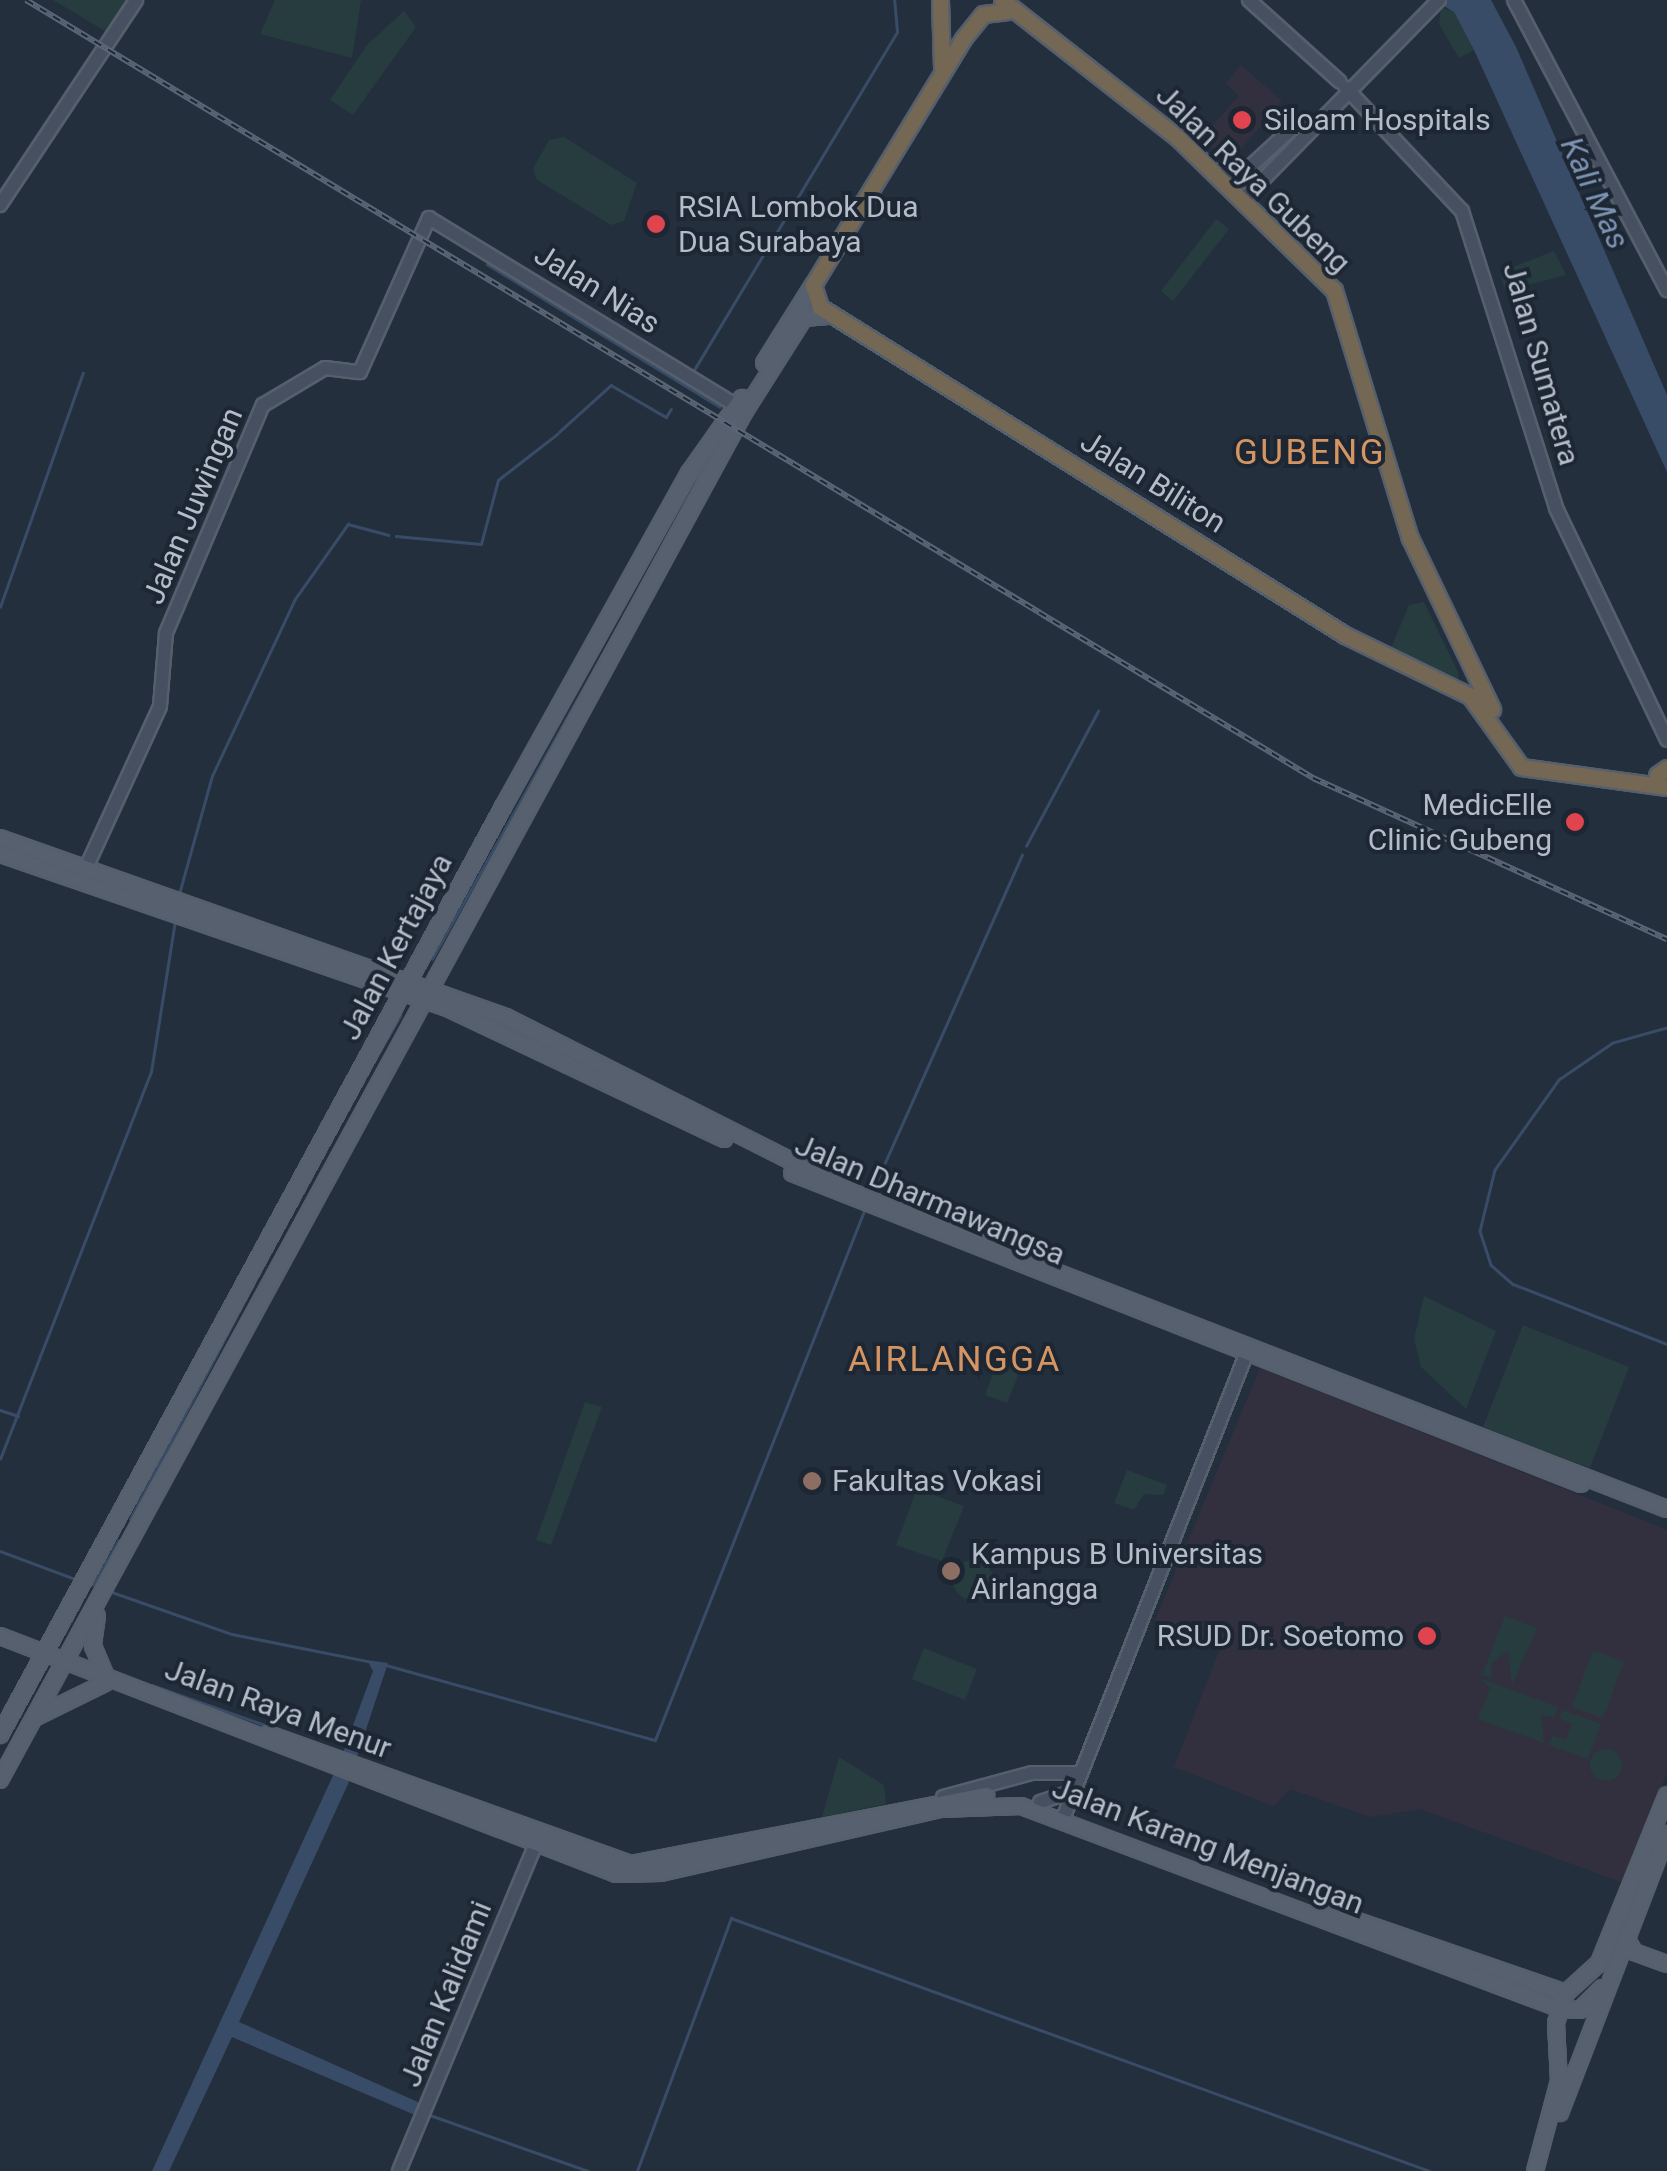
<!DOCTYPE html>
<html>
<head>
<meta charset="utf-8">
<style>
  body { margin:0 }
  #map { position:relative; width:1667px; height:2171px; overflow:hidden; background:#242f3e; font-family:Roboto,sans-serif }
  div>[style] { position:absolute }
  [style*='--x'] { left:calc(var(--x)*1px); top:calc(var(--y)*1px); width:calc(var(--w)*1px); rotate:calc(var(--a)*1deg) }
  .medical>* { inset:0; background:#32303f }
  .green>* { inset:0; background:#263c3f }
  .round { border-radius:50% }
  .water>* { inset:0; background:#394c67 }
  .stream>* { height:2.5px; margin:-1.25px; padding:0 1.25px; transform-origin:1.25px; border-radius:1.25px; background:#394c67 }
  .roads { filter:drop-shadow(2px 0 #565f6c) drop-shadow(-2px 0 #565f6c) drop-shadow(0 2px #565f6c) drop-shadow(0 -2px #565f6c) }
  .secondary>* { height:12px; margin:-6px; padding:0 6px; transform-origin:6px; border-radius:6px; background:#465061 }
  .primary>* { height:14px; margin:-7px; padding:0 7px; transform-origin:7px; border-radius:7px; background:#56606e }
  .highway>* { height:15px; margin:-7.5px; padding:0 7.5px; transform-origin:7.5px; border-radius:7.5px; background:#746855 }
  .rail>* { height:6px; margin-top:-3px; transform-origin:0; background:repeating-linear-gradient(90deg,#1d2633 0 8px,#5a6575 0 16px); box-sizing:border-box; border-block:2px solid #5a6575 }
  .dots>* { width:28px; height:28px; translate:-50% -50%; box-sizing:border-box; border:5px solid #1d2633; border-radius:50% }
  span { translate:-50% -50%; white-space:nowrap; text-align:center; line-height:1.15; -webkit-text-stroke:8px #1d2633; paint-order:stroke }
  .poi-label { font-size:30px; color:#b4bcc9 }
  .left { translate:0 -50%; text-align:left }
  .right { translate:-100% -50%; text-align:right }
  .street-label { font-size:30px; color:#b4bcc9 }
  .water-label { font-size:32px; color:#7c92b1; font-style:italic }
  .quarter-label { font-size:35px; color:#d59563; letter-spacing:2.5px }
</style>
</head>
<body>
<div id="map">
  <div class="medical">
    <i style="clip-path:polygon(1241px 65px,1282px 101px,1230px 162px,1201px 138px,1239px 96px,1226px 83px)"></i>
    <i style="clip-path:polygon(1260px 1368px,1667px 1530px,1667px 1772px,1627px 1884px,1420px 1809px,1371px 1817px,1290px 1789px,1274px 1806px,1174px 1767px,1220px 1649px,1154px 1623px)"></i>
  </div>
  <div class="green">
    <i style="clip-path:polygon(53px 0,131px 0,110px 34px)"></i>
    <i style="clip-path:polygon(275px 0,361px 0,352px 58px,260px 34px)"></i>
    <i style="clip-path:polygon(1441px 7px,1454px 12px,1474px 50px,1459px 58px,1439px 24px)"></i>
    <i style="clip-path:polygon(404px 11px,416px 27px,353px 115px,330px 100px,367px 45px)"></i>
    <i style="clip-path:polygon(564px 137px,637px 183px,624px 221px,611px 225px,537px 180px,533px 169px,549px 140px)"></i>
    <i style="clip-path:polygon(1216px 219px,1229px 229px,1173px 301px,1161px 291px)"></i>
    <i style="clip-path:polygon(1554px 251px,1566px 275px,1505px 291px,1500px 272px)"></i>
    <i style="clip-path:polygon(1424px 602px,1458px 672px,1459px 683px,1389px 653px,1409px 605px)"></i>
    <i style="clip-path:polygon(1424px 1296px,1496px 1331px,1466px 1409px,1421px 1367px,1414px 1339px)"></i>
    <i style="clip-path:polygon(1523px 1325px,1629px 1367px,1590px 1468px,1483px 1427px)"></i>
    <i style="clip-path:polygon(1003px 1346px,1026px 1355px,1007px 1403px,985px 1395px)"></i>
    <i style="clip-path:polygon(585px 1402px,602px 1407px,551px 1545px,536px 1540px)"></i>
    <i style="clip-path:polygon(1127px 1470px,1167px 1485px,1163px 1495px,1144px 1494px,1134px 1510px,1114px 1503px)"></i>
    <i style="clip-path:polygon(917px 1489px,964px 1506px,942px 1561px,896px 1545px)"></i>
    <i class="round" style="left:953px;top:1560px;width:40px;height:40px"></i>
    <i style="clip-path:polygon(1505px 1616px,1537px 1628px,1512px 1685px,1508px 1650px,1491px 1664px,1492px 1678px,1482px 1675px)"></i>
    <i style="clip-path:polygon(924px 1648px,977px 1669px,965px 1700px,912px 1679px)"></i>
    <i style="clip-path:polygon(1593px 1650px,1624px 1662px,1603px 1718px,1572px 1707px)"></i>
    <i style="clip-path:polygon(1479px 1678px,1558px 1707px,1554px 1718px,1541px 1715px,1544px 1743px,1478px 1719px,1490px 1688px)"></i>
    <i style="clip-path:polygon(1562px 1710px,1601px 1724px,1588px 1759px,1549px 1745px,1552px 1736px,1566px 1740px,1572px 1724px,1559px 1718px)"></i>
    <i class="round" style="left:1590px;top:1749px;width:32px;height:32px"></i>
    <i style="clip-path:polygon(839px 1757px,884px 1785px,886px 1804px,822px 1817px)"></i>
  </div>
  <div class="water">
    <i style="clip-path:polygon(1434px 0,1491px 0,1516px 47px,1667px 395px,1667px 472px,1474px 50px,1454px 12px)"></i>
    <i style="clip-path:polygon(367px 1660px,388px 1663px,348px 1784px,239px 2022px,420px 2103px,415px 2115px,232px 2037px,169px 2171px,152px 2171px,341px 1758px,373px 1671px)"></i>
  </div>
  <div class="stream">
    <i style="--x:487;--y:264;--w:273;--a:31.5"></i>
    <i style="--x:694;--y:370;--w:394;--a:-59"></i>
    <i style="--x:897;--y:32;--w:32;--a:-95"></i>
    <i style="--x:559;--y:432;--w:70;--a:-42.1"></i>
    <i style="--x:611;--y:385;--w:64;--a:30.2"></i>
    <i style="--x:666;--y:417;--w:9;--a:-58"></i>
    <i style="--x:396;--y:536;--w:85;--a:5.4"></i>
    <i style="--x:481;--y:544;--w:66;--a:-75.1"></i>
    <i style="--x:498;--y:480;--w:75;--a:-37.9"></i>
    <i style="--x:0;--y:607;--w:248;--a:-70.5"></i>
    <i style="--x:1026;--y:846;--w:153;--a:-61.9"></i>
    <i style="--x:179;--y:894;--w:123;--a:-74.4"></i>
    <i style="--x:212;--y:776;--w:195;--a:-64.9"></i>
    <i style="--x:295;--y:599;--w:92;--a:-54.8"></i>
    <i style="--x:348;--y:524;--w:42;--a:15"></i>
    <i style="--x:432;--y:959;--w:550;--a:-60.82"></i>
    <i style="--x:1667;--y:1028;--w:56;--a:164.5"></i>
    <i style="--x:1613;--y:1043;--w:65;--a:145.6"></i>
    <i style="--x:1559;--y:1080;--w:110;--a:125.4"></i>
    <i style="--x:1495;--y:1170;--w:63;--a:103.8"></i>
    <i style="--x:1480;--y:1231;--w:36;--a:72"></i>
    <i style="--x:1491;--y:1265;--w:29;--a:41"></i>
    <i style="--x:1513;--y:1284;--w:165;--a:21.3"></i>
    <i style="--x:351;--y:1101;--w:98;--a:-60"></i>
    <i style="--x:871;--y:1194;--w:371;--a:-66"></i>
    <i style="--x:0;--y:1410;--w:19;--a:18"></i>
    <i style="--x:0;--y:1459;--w:415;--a:-68.7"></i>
    <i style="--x:151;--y:1072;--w:153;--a:-81"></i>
    <i style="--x:130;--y:1519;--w:376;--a:-62.3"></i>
    <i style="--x:0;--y:1551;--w:83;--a:20.4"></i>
    <i style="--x:93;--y:1585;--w:51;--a:-60.4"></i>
    <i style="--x:109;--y:1591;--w:130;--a:19.3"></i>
    <i style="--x:232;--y:1634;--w:138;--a:11.3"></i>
    <i style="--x:386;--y:1665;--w:279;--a:15.6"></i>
    <i style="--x:655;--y:1740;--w:574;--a:-68.44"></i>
    <i style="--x:152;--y:1685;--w:146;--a:19.5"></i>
    <i style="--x:430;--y:2115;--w:168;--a:19.5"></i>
    <i style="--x:637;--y:2171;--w:270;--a:-69.6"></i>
    <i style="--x:731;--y:1918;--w:743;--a:19.9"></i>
  </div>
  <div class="roads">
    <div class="secondary">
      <i style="--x:1249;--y:0;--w:122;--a:42"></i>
      <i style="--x:1514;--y:0;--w:328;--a:62.2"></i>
      <i style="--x:1346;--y:88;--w:169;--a:46.7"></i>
      <i style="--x:1462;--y:211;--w:312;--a:72.4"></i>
      <i style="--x:1556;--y:508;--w:257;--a:64.4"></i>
      <i style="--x:1219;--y:175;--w:33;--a:-16"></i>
      <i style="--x:1251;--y:166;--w:68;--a:-42.6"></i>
      <i style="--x:1244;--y:199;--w:279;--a:-45.6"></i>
      <i style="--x:0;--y:205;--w:246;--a:-56.4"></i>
      <i style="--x:86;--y:868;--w:178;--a:-65.4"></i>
      <i style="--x:160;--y:706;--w:73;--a:-85.3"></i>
      <i style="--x:166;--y:633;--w:248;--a:-67"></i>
      <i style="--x:263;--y:405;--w:72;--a:-30.8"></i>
      <i style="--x:325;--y:368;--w:35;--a:7"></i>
      <i style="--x:360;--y:372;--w:169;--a:-65.9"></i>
      <i style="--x:429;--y:218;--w:361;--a:31.4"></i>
      <i style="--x:943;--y:1797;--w:92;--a:-15.1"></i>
      <i style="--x:1032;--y:1773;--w:49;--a:0"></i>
      <i style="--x:1040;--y:1802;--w:36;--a:-18"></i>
      <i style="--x:1063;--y:1819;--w:507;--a:-68.49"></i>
      <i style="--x:399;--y:2171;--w:362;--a:-67.3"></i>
    </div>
    <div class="primary">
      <i style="--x:764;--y:363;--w:92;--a:-57.9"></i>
      <i style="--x:0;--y:838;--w:537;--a:19.48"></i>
      <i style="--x:506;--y:1017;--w:400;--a:26.8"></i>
      <i style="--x:863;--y:1197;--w:862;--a:21.21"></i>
      <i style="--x:0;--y:854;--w:471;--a:19"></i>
      <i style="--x:445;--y:1007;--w:309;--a:25.3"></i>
      <i style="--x:792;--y:1173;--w:848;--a:21.51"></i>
      <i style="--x:97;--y:1616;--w:30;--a:98"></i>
      <i style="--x:93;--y:1646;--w:30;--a:67"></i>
      <i style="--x:0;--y:1636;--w:660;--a:21.12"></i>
      <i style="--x:616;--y:1874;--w:45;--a:-1.3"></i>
      <i style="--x:661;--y:1873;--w:287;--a:-12.9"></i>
      <i style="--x:941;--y:1809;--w:80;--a:-2.1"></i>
      <i style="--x:1021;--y:1806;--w:577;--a:20.6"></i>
      <i style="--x:1561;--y:2009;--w:19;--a:3"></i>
      <i style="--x:1580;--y:2010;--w:31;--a:-45"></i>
      <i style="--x:36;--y:1717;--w:77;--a:-26.2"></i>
      <i style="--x:268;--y:1734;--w:386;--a:19.7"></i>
      <i style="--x:631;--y:1864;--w:362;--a:-11"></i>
      <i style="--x:0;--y:1735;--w:1056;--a:-61.54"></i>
      <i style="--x:503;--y:807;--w:382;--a:-60.9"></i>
      <i style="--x:689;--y:473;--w:92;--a:-54.8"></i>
      <i style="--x:0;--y:1780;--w:1559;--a:-61.45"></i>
      <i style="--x:745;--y:411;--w:110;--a:-57.6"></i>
      <i style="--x:804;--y:318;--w:24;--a:-5"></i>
      <i style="--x:1332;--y:1912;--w:248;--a:19.1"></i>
      <i style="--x:1626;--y:1938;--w:16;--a:60"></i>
      <i style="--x:1634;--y:1952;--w:35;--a:20"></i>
      <i style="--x:1560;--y:2113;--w:299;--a:-69"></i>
      <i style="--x:1535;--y:2171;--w:93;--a:-75.1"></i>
      <i style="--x:1559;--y:2081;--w:58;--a:-93"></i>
      <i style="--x:1556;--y:2023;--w:32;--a:-72"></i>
      <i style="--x:1566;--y:1993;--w:45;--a:-42.3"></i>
      <i style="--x:1599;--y:1963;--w:181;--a:-68"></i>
    </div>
    <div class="highway">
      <i style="--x:940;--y:0;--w:67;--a:88.3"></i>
      <i style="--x:1002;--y:0;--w:225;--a:38.1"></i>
      <i style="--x:1179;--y:139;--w:216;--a:44.3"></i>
      <i style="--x:1334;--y:290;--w:259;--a:73"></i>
      <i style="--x:1410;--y:538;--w:190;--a:64.4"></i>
      <i style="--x:1008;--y:11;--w:25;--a:173"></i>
      <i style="--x:983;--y:14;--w:32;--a:129"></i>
      <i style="--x:963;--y:39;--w:288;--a:121.4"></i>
      <i style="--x:813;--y:285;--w:23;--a:72"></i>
      <i style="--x:820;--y:307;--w:619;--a:32"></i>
      <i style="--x:1345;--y:635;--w:139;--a:26"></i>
      <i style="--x:1470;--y:696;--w:87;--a:54.3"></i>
      <i style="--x:1521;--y:767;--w:147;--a:7.8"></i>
      <i style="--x:1657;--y:775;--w:12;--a:-35"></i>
    </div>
  </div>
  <div class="rail">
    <i style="--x:26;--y:0;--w:1504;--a:31.15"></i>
    <i style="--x:1313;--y:778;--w:389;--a:24.5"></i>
  </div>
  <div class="dots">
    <i style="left:1242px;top:120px;background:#e0444e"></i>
    <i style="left:656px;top:224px;background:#e0444e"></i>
    <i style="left:1575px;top:822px;background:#e0444e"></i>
    <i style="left:812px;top:1481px;background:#8d6e63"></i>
    <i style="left:951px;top:1571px;background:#8d6e63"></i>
    <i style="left:1427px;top:1636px;background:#e0444e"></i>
  </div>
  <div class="poi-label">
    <span class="left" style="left:1264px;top:120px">Siloam Hospitals</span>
    <span class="left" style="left:678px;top:224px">RSIA Lombok Dua<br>Dua Surabaya</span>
    <span class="right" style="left:1552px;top:822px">MedicElle<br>Clinic Gubeng</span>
    <span class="left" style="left:832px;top:1481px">Fakultas Vokasi</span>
    <span class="left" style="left:971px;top:1571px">Kampus B Universitas<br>Airlangga</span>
    <span class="right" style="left:1404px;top:1636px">RSUD Dr. Soetomo</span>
  </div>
  <div class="street-label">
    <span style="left:1253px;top:179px;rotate:44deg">Jalan Raya Gubeng</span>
    <span style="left:597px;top:289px;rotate:32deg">Jalan Nias</span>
    <span style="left:1541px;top:364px;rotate:74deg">Jalan Sumatera</span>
    <span style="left:1153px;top:482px;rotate:32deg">Jalan Biliton</span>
    <span style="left:193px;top:506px;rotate:-67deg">Jalan Juwingan</span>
    <span style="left:396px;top:947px;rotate:-62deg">Jalan Kertajaya</span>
    <span style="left:930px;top:1200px;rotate:23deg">Jalan Dharmawangsa</span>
    <span style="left:278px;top:1709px;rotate:20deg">Jalan Raya Menur</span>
    <span style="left:1208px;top:1846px;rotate:21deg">Jalan Karang Menjangan</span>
    <span style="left:446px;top:1994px;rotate:-68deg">Jalan Kalidami</span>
  </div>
  <div class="water-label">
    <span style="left:1595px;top:193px;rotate:65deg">Kali Mas</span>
  </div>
  <div class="quarter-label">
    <span style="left:1310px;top:453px">GUBENG</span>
    <span style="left:955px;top:1360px">AIRLANGGA</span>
  </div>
</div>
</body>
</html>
